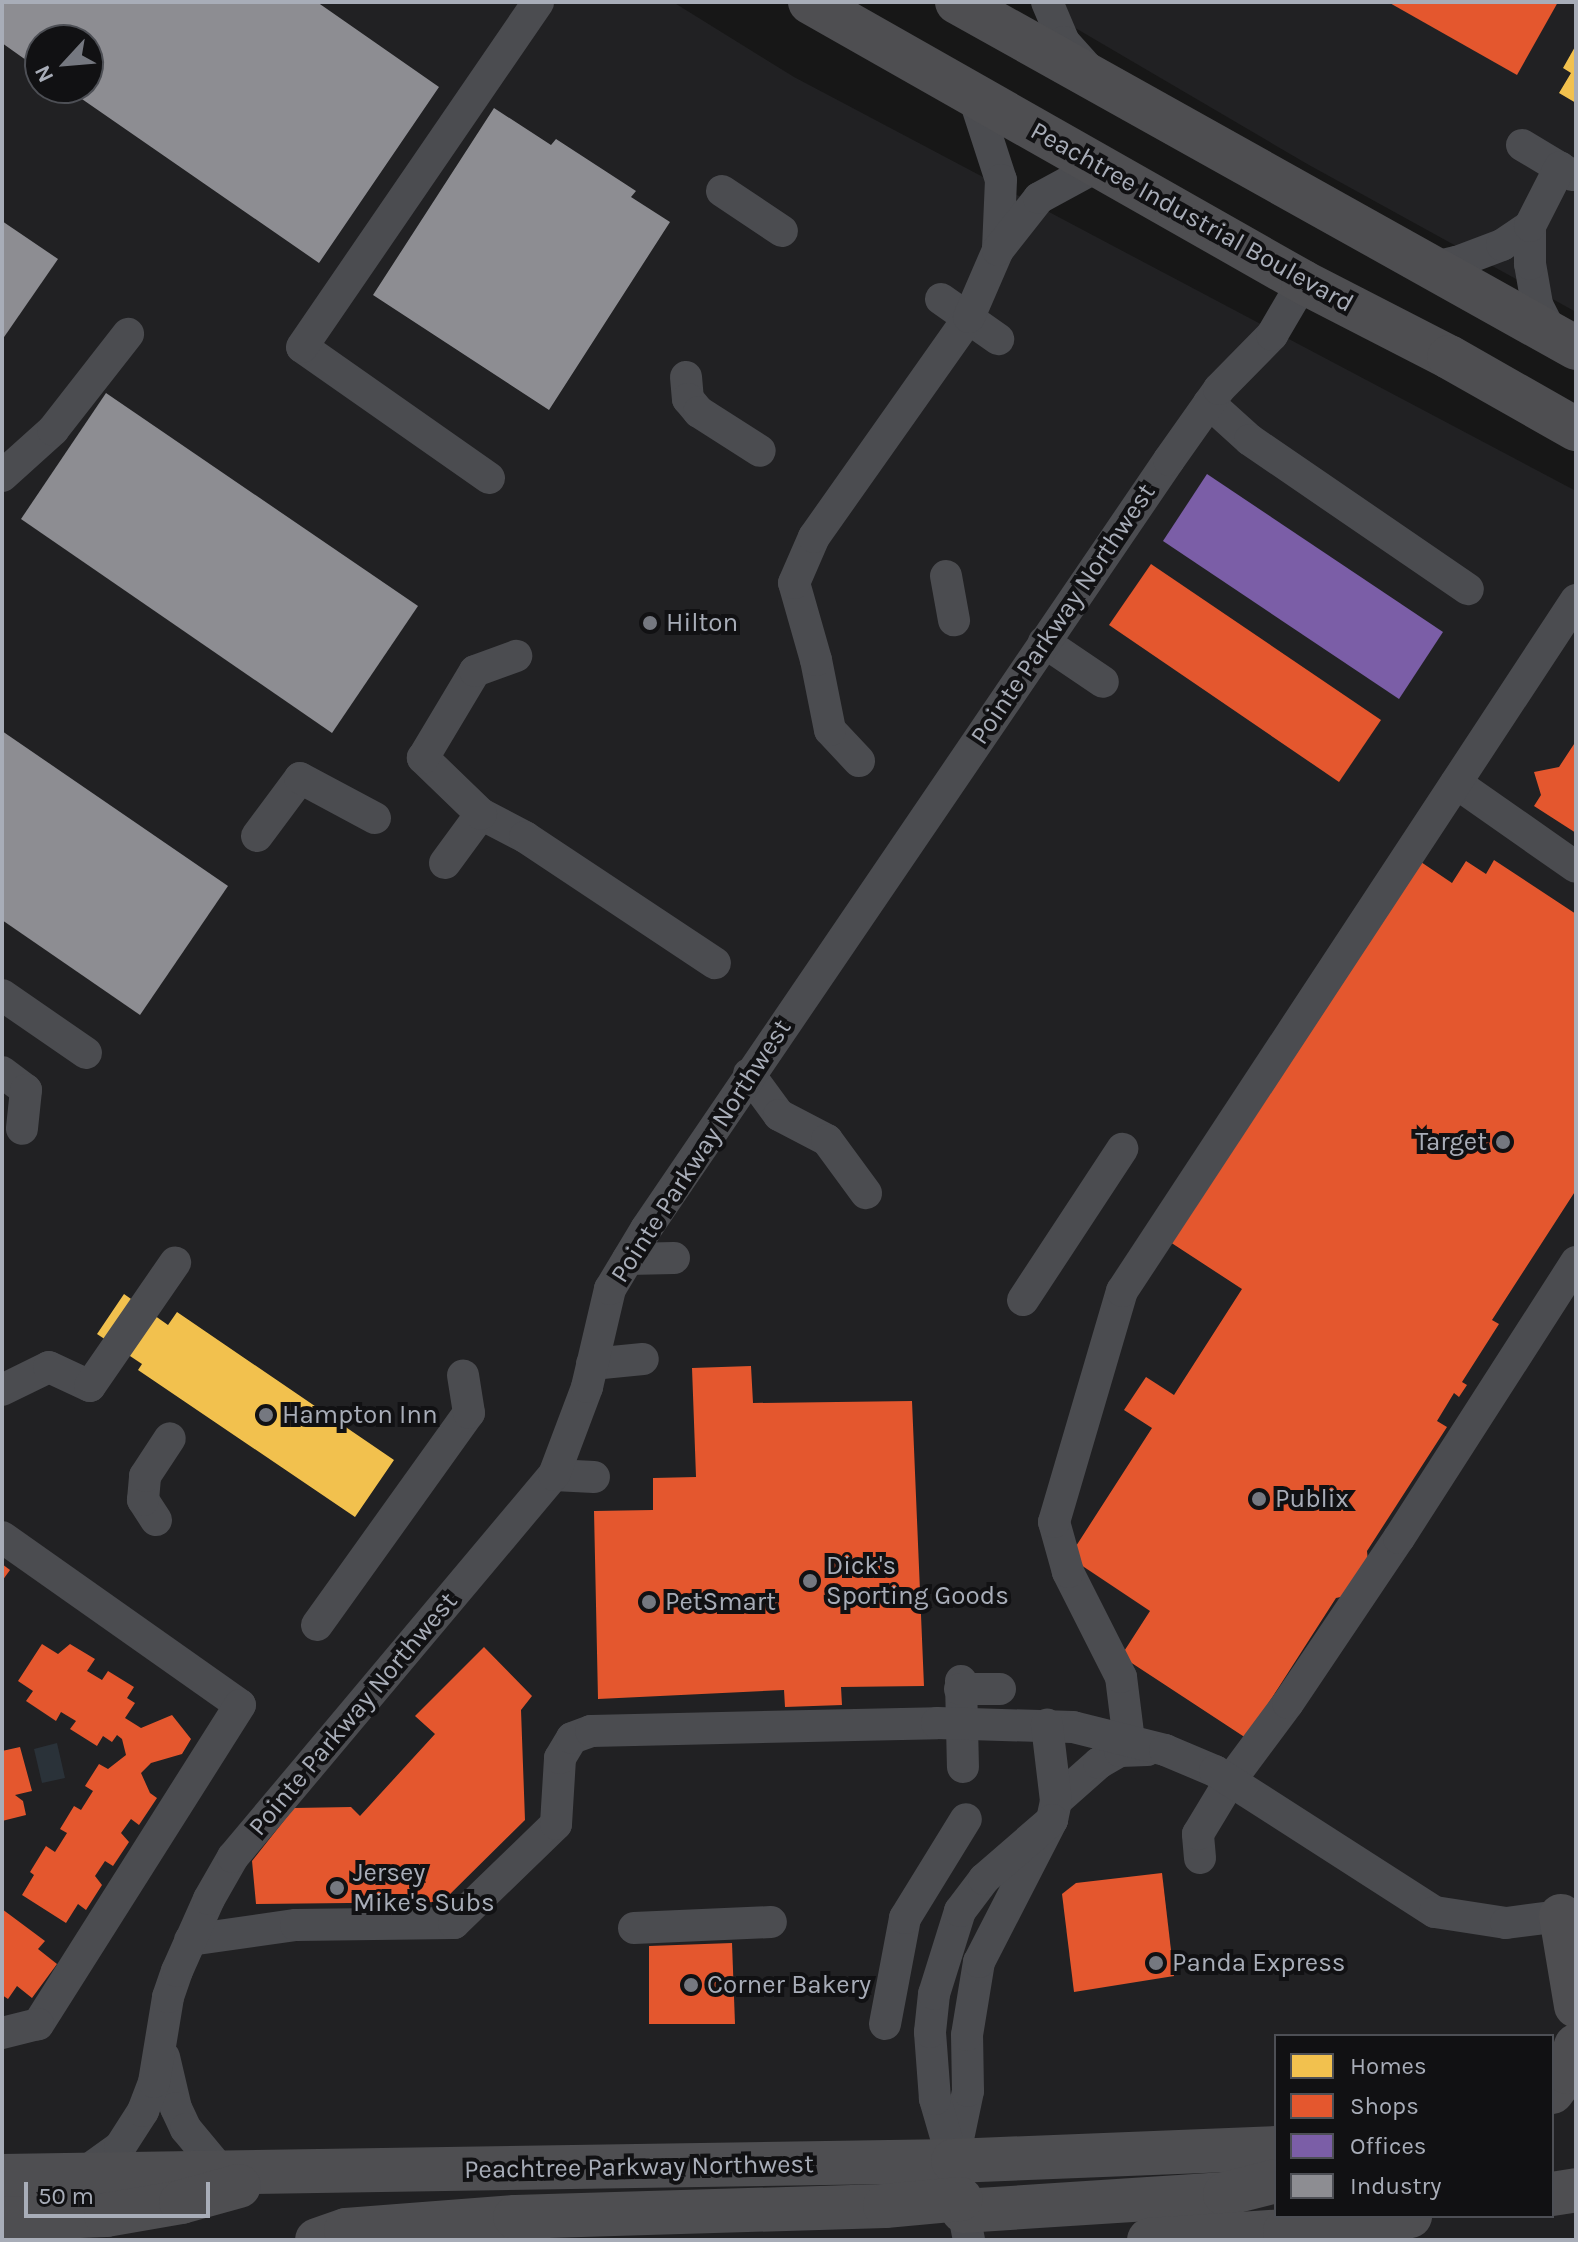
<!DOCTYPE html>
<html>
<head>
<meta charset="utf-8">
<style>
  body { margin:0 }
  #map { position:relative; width:1578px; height:2242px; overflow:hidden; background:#171717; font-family:Karla,sans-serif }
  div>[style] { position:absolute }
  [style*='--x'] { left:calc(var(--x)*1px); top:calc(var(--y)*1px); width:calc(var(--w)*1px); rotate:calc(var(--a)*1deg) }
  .built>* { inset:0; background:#212123 }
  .water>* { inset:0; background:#2a3239 }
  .homes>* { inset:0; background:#f2c14e }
  .shops>* { inset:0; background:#e4572e }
  .offices>* { inset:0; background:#7b5ea7 }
  .industry>* { inset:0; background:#8d8d92 }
  .minor>* { height:32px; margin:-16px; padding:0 16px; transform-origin:16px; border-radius:16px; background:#4b4c50 }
  .highway>* { height:44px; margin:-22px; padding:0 22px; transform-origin:22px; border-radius:22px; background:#4e4e51 }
  .dots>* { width:22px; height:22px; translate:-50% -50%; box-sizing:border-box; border:4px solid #111113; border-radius:50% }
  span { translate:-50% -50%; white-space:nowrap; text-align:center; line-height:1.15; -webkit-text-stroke:8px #111113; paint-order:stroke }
  .street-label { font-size:26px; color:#a8adb8 }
  .poi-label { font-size:26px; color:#a8adb8 }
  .left { translate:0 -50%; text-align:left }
  .right { translate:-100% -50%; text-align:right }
  .frame { position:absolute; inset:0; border:4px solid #a8adb8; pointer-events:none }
  .legend { position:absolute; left:1274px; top:2034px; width:280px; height:184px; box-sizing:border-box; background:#111113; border:2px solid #4d4f55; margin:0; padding:10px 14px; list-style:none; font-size:24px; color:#a8adb8 }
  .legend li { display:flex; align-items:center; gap:16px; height:40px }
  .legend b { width:40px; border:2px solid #4d4f55 }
  .north { position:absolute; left:24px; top:24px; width:80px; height:80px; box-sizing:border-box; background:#111113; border:2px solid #4d4f55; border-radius:50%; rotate:244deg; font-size:22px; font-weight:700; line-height:32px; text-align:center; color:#a8adb8 }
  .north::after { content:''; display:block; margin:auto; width:28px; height:36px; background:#757880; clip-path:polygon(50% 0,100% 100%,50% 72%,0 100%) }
  .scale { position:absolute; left:24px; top:2182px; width:186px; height:36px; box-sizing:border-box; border:4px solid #a8adb8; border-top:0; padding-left:10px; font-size:24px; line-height:28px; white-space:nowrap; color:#a8adb8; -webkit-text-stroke:6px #111113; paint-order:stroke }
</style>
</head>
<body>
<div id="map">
  <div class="built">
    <i style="clip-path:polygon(evenodd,2px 2px,673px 2px,794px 77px,1576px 491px,1576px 2240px,2px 2240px,2px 2px,40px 40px,88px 40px,88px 88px,40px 88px,40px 40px,2px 2px,1276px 2036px,1552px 2036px,1552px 2216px,1276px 2216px,1276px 2036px)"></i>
    <i style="clip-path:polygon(1031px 2px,1576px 2px,1576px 312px,1309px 165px)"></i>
  </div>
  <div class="water">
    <i style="clip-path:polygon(57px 1743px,65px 1778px,42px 1783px,34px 1749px)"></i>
  </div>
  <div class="homes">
    <i style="clip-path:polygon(1576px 45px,1576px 103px,1559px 93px,1571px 73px,1563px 68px)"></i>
    <i style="clip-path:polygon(124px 1294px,168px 1325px,177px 1312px,394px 1460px,355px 1517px,138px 1370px,142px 1364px,97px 1334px)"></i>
  </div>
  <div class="shops">
    <i style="clip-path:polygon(1388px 2px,1558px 2px,1517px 75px)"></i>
    <i style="clip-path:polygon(1151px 564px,1381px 720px,1339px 782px,1109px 625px)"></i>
    <i style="clip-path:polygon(1576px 741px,1576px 833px,1534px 806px,1541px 795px,1534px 772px,1559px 767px)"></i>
    <i style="clip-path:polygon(1418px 860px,1452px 883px,1466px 861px,1486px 874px,1494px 860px,1576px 914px,1576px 1190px,1492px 1320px,1499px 1324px,1462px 1382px,1467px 1385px,1459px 1397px,1454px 1393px,1437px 1421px,1447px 1427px,1367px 1551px,1368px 1562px,1345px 1596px,1336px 1598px,1246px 1738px,1121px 1656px,1150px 1611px,1069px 1557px,1152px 1428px,1124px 1410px,1146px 1377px,1174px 1395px,1242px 1289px,1170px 1242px)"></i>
    <i style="clip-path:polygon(751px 1366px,753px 1403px,912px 1401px,924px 1686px,841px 1687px,842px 1705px,785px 1707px,784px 1690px,598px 1699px,594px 1511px,653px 1510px,653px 1478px,696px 1477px,692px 1368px)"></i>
    <i style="clip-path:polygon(2px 1564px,10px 1570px,2px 1581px)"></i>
    <i style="clip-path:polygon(42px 1644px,58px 1654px,70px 1644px,95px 1659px,87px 1671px,102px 1680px,108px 1671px,134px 1687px,127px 1698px,135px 1703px,125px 1718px,141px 1728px,172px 1715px,191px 1739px,182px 1754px,151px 1763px,141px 1773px,150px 1793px,157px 1798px,139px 1825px,131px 1819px,121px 1833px,129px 1842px,113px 1866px,105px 1861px,95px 1876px,102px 1885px,86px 1910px,78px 1904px,66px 1923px,22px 1895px,34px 1875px,30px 1872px,46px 1846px,55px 1852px,67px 1833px,60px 1829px,74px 1806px,81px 1810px,93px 1791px,85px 1786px,99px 1764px,108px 1769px,126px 1755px,122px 1739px,117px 1735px,112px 1742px,103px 1736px,97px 1746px,70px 1729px,76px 1721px,61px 1712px,56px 1721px,26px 1701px,33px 1691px,18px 1681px)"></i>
    <i style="clip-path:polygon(484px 1647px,532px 1696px,521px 1710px,525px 1820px,442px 1902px,256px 1904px,252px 1861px,294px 1808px,351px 1807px,360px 1816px,435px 1734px,415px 1716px)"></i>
    <i style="clip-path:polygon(20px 1747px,32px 1791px,15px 1795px,23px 1801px,26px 1815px,2px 1821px,2px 1751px)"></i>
    <i style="clip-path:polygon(1162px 1873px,1174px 1976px,1074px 1992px,1062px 1894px,1076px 1883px)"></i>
    <i style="clip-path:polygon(2px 1909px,45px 1941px,38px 1949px,57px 1964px,32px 1998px,17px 1986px,8px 1999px,2px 1995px)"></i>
    <i style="clip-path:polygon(732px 1943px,735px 2024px,649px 2024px,649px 1946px)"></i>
  </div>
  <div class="offices">
    <i style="clip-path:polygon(1207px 474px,1443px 632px,1399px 699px,1163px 541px)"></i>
  </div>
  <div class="industry">
    <i style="clip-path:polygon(2px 2px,317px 2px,439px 87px,319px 263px,66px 88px,88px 88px,88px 40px,40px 40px,40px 70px,2px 43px)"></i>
    <i style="clip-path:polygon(494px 108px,551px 145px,556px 139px,636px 191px,631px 197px,670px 222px,549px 410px,373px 295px)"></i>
    <i style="clip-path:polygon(2px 221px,58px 259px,2px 340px)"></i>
    <i style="clip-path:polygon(106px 393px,418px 606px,332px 733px,21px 519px)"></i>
    <i style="clip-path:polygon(2px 731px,228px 886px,140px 1015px,2px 920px)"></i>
  </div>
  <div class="minor">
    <i style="--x:1047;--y:2;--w:43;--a:67"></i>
    <i style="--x:1064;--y:42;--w:36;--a:48"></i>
    <i style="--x:973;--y:94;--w:90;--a:72"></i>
    <i style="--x:1001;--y:180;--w:70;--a:92.5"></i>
    <i style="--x:1522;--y:145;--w:58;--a:31"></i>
    <i style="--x:722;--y:191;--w:72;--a:33.7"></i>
    <i style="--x:1430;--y:268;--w:28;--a:-13"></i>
    <i style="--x:1457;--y:262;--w:48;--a:-20.7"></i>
    <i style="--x:1502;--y:245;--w:34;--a:-34"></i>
    <i style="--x:941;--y:299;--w:70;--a:35.1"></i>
    <i style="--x:1553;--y:336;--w:36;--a:-117"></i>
    <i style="--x:1537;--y:304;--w:41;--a:-99.9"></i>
    <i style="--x:1530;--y:264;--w:38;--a:-90"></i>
    <i style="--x:1530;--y:226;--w:66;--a:-63"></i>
    <i style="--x:686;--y:377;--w:22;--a:85"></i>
    <i style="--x:688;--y:399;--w:17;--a:50"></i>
    <i style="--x:699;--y:412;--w:72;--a:32.6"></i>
    <i style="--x:1209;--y:403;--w:55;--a:42.1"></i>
    <i style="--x:1250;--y:440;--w:264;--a:34.4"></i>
    <i style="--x:2;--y:476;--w:69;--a:-42"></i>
    <i style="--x:53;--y:430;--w:122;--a:-52"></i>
    <i style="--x:489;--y:478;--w:228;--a:-145"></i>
    <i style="--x:302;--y:347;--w:418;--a:-55.6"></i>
    <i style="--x:946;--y:576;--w:45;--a:79.7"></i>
    <i style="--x:1044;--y:642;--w:71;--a:34.1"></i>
    <i style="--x:859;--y:761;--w:42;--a:-133.1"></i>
    <i style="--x:830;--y:730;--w:71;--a:-101.3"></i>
    <i style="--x:816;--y:660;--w:80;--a:-105.9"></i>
    <i style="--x:794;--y:583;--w:50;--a:-66.5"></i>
    <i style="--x:814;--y:537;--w:269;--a:-54.8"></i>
    <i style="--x:969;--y:317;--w:73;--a:-66.6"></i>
    <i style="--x:998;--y:250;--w:66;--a:-51.7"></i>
    <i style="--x:1039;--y:198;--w:67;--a:-28.5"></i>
    <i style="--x:1456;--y:783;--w:146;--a:35"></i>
    <i style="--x:481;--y:814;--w:50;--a:27.6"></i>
    <i style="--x:525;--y:837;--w:228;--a:33.6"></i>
    <i style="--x:257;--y:836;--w:72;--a:-53.4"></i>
    <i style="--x:300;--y:778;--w:85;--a:28.1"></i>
    <i style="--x:445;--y:863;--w:61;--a:-53.7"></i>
    <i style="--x:481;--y:814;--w:81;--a:-136"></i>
    <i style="--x:423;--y:758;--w:101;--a:-59.1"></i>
    <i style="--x:475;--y:671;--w:44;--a:-20.1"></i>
    <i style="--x:2;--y:995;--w:102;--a:34.6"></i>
    <i style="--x:2;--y:1072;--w:30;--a:37"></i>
    <i style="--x:26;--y:1090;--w:39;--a:96"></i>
    <i style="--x:749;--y:1074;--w:51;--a:53.8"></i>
    <i style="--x:779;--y:1115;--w:54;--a:27.5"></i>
    <i style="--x:827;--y:1140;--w:66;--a:53.7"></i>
    <i style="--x:628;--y:1259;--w:46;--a:-1.2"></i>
    <i style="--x:1023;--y:1300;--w:181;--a:-56.7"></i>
    <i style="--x:592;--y:1364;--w:51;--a:-5.6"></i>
    <i style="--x:2;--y:1390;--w:52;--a:-26.1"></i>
    <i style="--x:49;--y:1367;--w:45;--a:24.9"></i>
    <i style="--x:90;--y:1386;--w:150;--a:-55.4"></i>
    <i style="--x:554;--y:1475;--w:40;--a:2.9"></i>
    <i style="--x:156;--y:1520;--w:24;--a:-123"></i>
    <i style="--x:143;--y:1500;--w:24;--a:-85"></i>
    <i style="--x:145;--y:1476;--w:45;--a:-56.7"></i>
    <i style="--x:2;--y:1537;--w:291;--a:35.2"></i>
    <i style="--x:240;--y:1705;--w:378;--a:122.3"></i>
    <i style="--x:38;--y:2024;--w:37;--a:166"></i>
    <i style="--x:317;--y:1625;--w:261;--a:-54.4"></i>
    <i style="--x:469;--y:1413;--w:38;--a:-99"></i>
    <i style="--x:961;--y:1681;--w:86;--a:88.7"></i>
    <i style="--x:960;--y:1689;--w:40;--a:0"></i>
    <i style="--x:1129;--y:1741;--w:64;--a:-97.1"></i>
    <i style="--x:1121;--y:1677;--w:118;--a:-116.8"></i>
    <i style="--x:1068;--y:1572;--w:52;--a:-105.6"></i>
    <i style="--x:1054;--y:1522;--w:241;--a:-73.6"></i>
    <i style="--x:1122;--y:1291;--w:827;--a:-56.69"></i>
    <i style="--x:1056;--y:1801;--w:57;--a:-41.5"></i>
    <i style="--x:1099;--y:1763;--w:24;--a:-30"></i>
    <i style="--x:1120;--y:1751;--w:27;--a:-2"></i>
    <i style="--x:1200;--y:1858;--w:24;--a:-95"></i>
    <i style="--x:1198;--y:1834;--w:62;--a:-58.9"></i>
    <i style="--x:1230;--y:1781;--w:97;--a:-53.4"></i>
    <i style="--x:1288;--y:1703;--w:199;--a:-56.1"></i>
    <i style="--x:1399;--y:1538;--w:328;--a:-57.3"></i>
    <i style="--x:634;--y:1928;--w:137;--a:-2.5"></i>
    <i style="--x:190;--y:1940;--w:107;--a:-8.1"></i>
    <i style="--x:296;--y:1925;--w:158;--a:-0.7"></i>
    <i style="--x:454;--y:1923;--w:142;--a:-44.1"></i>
    <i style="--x:556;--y:1824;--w:66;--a:-86.5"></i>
    <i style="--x:560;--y:1758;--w:23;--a:-59"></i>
    <i style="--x:572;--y:1738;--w:20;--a:-20"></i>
    <i style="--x:591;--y:1731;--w:346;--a:-1.3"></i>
    <i style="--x:937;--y:1723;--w:136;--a:1.7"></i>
    <i style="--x:1073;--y:1727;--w:95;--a:14"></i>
    <i style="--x:1165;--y:1750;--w:54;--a:22.8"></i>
    <i style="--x:1215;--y:1771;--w:261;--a:32.7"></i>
    <i style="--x:1435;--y:1912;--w:72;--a:8.8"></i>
    <i style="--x:1506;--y:1923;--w:71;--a:-7.3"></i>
    <i style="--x:885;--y:2024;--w:108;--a:-79.3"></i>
    <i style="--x:905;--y:1918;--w:116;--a:-58.4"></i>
    <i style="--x:164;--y:2057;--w:52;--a:76.8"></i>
    <i style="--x:176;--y:2108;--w:23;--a:65"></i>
    <i style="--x:186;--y:2129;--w:53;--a:50.3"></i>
    <i style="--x:954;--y:2158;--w:68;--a:-78.2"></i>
    <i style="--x:968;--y:2091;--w:56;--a:-91"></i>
    <i style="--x:967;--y:2035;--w:74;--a:-80.7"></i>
    <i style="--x:979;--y:1962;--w:160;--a:-62.8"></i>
    <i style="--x:1052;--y:1820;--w:19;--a:-78"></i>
    <i style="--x:1056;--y:1801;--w:77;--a:-96.8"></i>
    <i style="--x:81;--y:2175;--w:48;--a:-35.7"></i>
    <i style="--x:120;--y:2147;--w:43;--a:-57.4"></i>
    <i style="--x:143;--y:2111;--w:31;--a:-69"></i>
    <i style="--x:154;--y:2082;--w:86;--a:-80.6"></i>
    <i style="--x:168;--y:1997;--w:28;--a:-71"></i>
    <i style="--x:177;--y:1971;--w:79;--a:-66"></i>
    <i style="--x:209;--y:1899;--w:48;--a:-60.3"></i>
    <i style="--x:233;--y:1857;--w:499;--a:-50"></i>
    <i style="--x:554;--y:1475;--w:94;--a:-69.4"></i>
    <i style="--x:587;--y:1387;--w:101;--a:-76.8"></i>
    <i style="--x:610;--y:1289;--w:70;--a:-59"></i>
    <i style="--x:646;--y:1229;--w:930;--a:-55.78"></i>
    <i style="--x:1169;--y:460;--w:87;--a:-54.8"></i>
    <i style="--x:1219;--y:389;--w:76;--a:-45.5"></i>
    <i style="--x:1272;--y:335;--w:61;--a:-59.7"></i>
    <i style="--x:969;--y:2240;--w:81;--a:-101.4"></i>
    <i style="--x:953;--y:2161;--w:65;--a:-106.2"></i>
    <i style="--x:935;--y:2099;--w:67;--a:-94.3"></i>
    <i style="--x:930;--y:2032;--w:38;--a:-84"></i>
    <i style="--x:934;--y:1994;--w:87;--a:-72.6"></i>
    <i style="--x:960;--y:1911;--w:40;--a:-53"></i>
    <i style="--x:984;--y:1879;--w:90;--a:-40.9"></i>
  </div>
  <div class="highway">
    <i style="--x:810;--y:2;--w:567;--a:29.59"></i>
    <i style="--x:1303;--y:282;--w:164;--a:27.2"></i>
    <i style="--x:1449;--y:357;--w:146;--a:29.6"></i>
    <i style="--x:957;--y:2;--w:709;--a:29.2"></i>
    <i style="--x:1561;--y:1916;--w:91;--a:80.5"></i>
    <i style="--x:1552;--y:2092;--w:25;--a:-53"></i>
    <i style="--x:1567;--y:2072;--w:28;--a:-71"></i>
    <i style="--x:2;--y:2176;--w:951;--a:-0.9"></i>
    <i style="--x:953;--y:2161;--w:323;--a:-2.3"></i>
    <i style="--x:1552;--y:2194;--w:24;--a:-9"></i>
    <i style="--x:963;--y:2211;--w:263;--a:-3.7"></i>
    <i style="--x:1225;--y:2194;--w:53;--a:-14.3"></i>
    <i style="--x:2;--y:2219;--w:104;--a:-2.2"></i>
    <i style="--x:106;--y:2215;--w:76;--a:-9.8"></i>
    <i style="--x:181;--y:2202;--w:60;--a:-15.4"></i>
    <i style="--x:317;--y:2240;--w:31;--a:-19"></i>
    <i style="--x:346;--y:2230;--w:169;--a:-4.4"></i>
    <i style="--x:515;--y:2217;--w:370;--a:-1.7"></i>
    <i style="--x:885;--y:2206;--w:76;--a:-5.3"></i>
    <i style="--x:1149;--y:2240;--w:136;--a:-3.8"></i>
    <i style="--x:1285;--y:2231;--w:126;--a:-6.8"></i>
  </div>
  <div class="dots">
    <i style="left:650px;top:623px;background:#757880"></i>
    <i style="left:1503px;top:1142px;background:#757880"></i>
    <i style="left:266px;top:1415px;background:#757880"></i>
    <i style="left:1259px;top:1499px;background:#757880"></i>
    <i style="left:810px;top:1581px;background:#757880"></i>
    <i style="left:649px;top:1602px;background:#757880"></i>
    <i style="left:337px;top:1888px;background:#757880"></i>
    <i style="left:1156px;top:1963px;background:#757880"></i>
    <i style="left:691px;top:1985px;background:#757880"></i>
  </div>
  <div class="street-label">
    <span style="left:1192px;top:217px;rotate:29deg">Peachtree Industrial Boulevard</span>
    <span style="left:1063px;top:614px;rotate:-56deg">Pointe Parkway Northwest</span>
    <span style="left:701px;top:1151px;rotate:-57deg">Pointe Parkway Northwest</span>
    <span style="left:353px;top:1714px;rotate:-50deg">Pointe Parkway Northwest</span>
    <span style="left:639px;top:2167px;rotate:-1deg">Peachtree Parkway Northwest</span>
  </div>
  <div class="poi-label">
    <span class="left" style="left:666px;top:623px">Hilton</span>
    <span class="right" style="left:1487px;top:1142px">Target</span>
    <span class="left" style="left:282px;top:1415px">Hampton Inn</span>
    <span class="left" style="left:1275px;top:1499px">Publix</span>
    <span class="left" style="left:826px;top:1581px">Dick's<br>Sporting Goods</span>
    <span class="left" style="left:665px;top:1602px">PetSmart</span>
    <span class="left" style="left:353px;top:1888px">Jersey<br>Mike's Subs</span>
    <span class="left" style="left:1172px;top:1963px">Panda Express</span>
    <span class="left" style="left:707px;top:1985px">Corner Bakery</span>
  </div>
  <div class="frame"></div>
  <ul class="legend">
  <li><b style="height:22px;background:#f2c14e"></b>Homes</li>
  <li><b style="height:22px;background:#e4572e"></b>Shops</li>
  <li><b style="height:22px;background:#7b5ea7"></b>Offices</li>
  <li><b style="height:22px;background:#8d8d92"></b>Industry</li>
  </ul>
  <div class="north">N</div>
  <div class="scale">50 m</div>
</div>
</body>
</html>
